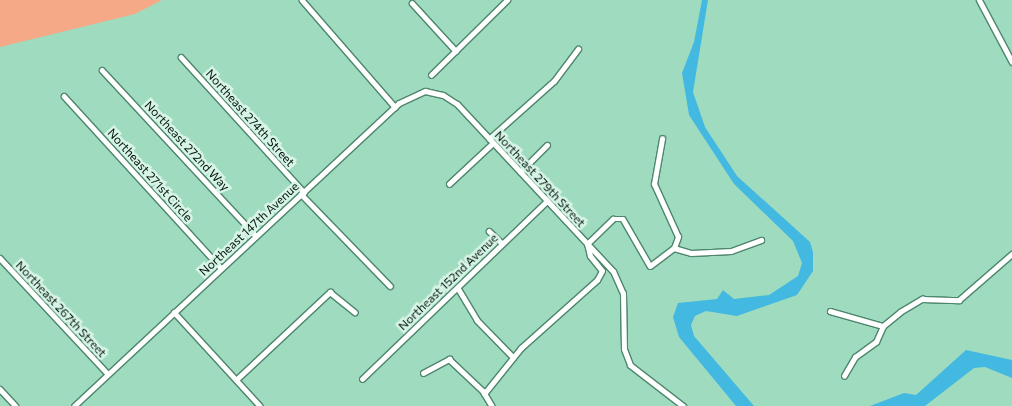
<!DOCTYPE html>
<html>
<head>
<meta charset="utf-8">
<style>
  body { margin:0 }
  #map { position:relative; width:1012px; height:406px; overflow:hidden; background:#9fdbbf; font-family:Commissioner,sans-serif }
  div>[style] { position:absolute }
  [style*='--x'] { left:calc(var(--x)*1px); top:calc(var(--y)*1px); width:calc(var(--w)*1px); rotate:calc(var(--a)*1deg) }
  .green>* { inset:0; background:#f5a987 }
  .water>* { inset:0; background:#43b9e1 }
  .roads { filter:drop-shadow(1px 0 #4d866d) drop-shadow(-1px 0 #4d866d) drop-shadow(0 1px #4d866d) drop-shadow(0 -1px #4d866d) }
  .minor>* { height:4.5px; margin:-2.25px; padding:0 2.25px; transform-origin:2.25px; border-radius:2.25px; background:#fff }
  .major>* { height:5px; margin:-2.5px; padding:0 2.5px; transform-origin:2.5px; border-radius:2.5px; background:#fff }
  span { translate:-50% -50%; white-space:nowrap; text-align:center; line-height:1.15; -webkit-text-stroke:5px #d7f4e6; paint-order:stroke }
  .street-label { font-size:12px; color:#00150c }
</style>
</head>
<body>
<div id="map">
  <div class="green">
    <i style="clip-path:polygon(0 0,162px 0,135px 14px,0 47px)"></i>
  </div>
  <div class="water">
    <i style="clip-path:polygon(702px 0,708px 0,693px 92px,705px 127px,737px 176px,810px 242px,813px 252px,813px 271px,797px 295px,737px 316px,706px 311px,695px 316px,691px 325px,694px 336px,754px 406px,736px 406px,679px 337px,673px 317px,678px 303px,717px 299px,723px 290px,734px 299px,769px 295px,798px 276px,802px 263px,793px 241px,734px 184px,689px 115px,682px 73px,694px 42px)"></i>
    <i style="clip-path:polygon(966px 350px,1012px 360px,1012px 378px,985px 367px,974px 368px,925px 406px,870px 406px,904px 393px,916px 395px)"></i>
  </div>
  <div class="roads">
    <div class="minor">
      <i style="--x:302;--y:0;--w:142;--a:49"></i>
      <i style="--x:412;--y:3;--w:65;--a:47.5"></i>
      <i style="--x:181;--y:57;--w:183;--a:47.7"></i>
      <i style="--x:102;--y:70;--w:226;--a:47.1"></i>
      <i style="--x:431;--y:75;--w:107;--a:-44.6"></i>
      <i style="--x:64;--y:96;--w:233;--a:47.6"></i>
      <i style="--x:489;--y:139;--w:87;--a:-41.7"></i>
      <i style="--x:554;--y:81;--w:40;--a:-53"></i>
      <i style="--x:520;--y:172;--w:38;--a:-45"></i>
      <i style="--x:449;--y:184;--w:60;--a:-43"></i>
      <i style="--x:301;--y:194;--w:128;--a:45.9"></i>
      <i style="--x:489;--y:231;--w:18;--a:43"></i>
      <i style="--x:674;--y:248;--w:18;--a:16"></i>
      <i style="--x:691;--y:253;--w:40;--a:-2.9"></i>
      <i style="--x:731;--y:251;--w:32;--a:-20"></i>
      <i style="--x:0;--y:258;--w:158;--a:47"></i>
      <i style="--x:458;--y:288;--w:37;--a:59"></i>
      <i style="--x:477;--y:320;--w:52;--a:45.8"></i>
      <i style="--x:830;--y:311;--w:55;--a:15.8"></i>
      <i style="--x:174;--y:312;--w:127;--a:47.5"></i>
      <i style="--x:423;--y:373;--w:30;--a:-28"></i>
      <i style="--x:449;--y:359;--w:47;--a:43.3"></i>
      <i style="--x:483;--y:391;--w:17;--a:59"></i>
      <i style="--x:844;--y:376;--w:22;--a:-60"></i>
      <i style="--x:855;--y:357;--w:26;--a:-36"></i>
      <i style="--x:876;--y:342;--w:17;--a:-66"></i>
      <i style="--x:883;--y:326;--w:22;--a:-39"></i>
      <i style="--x:900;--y:312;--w:26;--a:-31"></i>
      <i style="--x:922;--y:299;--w:37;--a:2"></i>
      <i style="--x:959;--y:300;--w:70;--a:-41"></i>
      <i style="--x:362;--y:379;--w:257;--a:-43.9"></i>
      <i style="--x:236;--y:380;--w:129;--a:-43.1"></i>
      <i style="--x:330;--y:292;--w:32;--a:39"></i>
      <i style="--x:0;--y:389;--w:23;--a:47"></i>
      <i style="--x:484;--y:394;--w:59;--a:-51.2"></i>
      <i style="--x:521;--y:348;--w:102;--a:-41.8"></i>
      <i style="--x:597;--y:280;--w:10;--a:-61"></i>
      <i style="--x:602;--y:271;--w:19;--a:-129"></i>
      <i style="--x:590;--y:256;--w:12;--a:-104"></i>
      <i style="--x:587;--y:244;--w:36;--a:-44"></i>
      <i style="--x:613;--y:219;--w:10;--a:0"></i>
      <i style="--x:623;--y:219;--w:54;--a:60.1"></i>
      <i style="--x:650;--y:266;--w:30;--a:-37"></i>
      <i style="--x:674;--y:248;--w:12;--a:-70"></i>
      <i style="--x:678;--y:237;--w:58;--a:-114.4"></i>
      <i style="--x:654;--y:184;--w:46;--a:-79.9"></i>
    </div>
    <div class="major">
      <i style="--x:979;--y:0;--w:70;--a:62"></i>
      <i style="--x:74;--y:406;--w:444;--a:-43"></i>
      <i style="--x:399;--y:103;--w:29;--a:-25"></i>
      <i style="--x:425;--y:91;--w:18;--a:13"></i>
      <i style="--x:443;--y:95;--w:17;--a:33"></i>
      <i style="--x:457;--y:104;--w:229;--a:47"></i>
      <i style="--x:613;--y:271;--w:24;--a:66"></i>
      <i style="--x:623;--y:293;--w:56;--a:89"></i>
      <i style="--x:624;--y:349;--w:17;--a:69"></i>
      <i style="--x:630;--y:365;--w:67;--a:37.7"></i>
    </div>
  </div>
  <div class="street-label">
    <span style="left:250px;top:118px;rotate:48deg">Northeast 274th Street</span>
    <span style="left:187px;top:146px;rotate:47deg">Northeast 272nd Way</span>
    <span style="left:150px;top:175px;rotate:48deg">Northeast 271st Circle</span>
    <span style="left:540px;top:179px;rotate:47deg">Northeast 279th Street</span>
    <span style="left:249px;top:229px;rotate:-43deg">Northeast 147th Avenue</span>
    <span style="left:448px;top:282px;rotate:-44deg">Northeast 152nd Avenue</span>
    <span style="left:61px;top:309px;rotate:47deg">Northeast 267th Street</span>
  </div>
</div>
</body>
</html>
